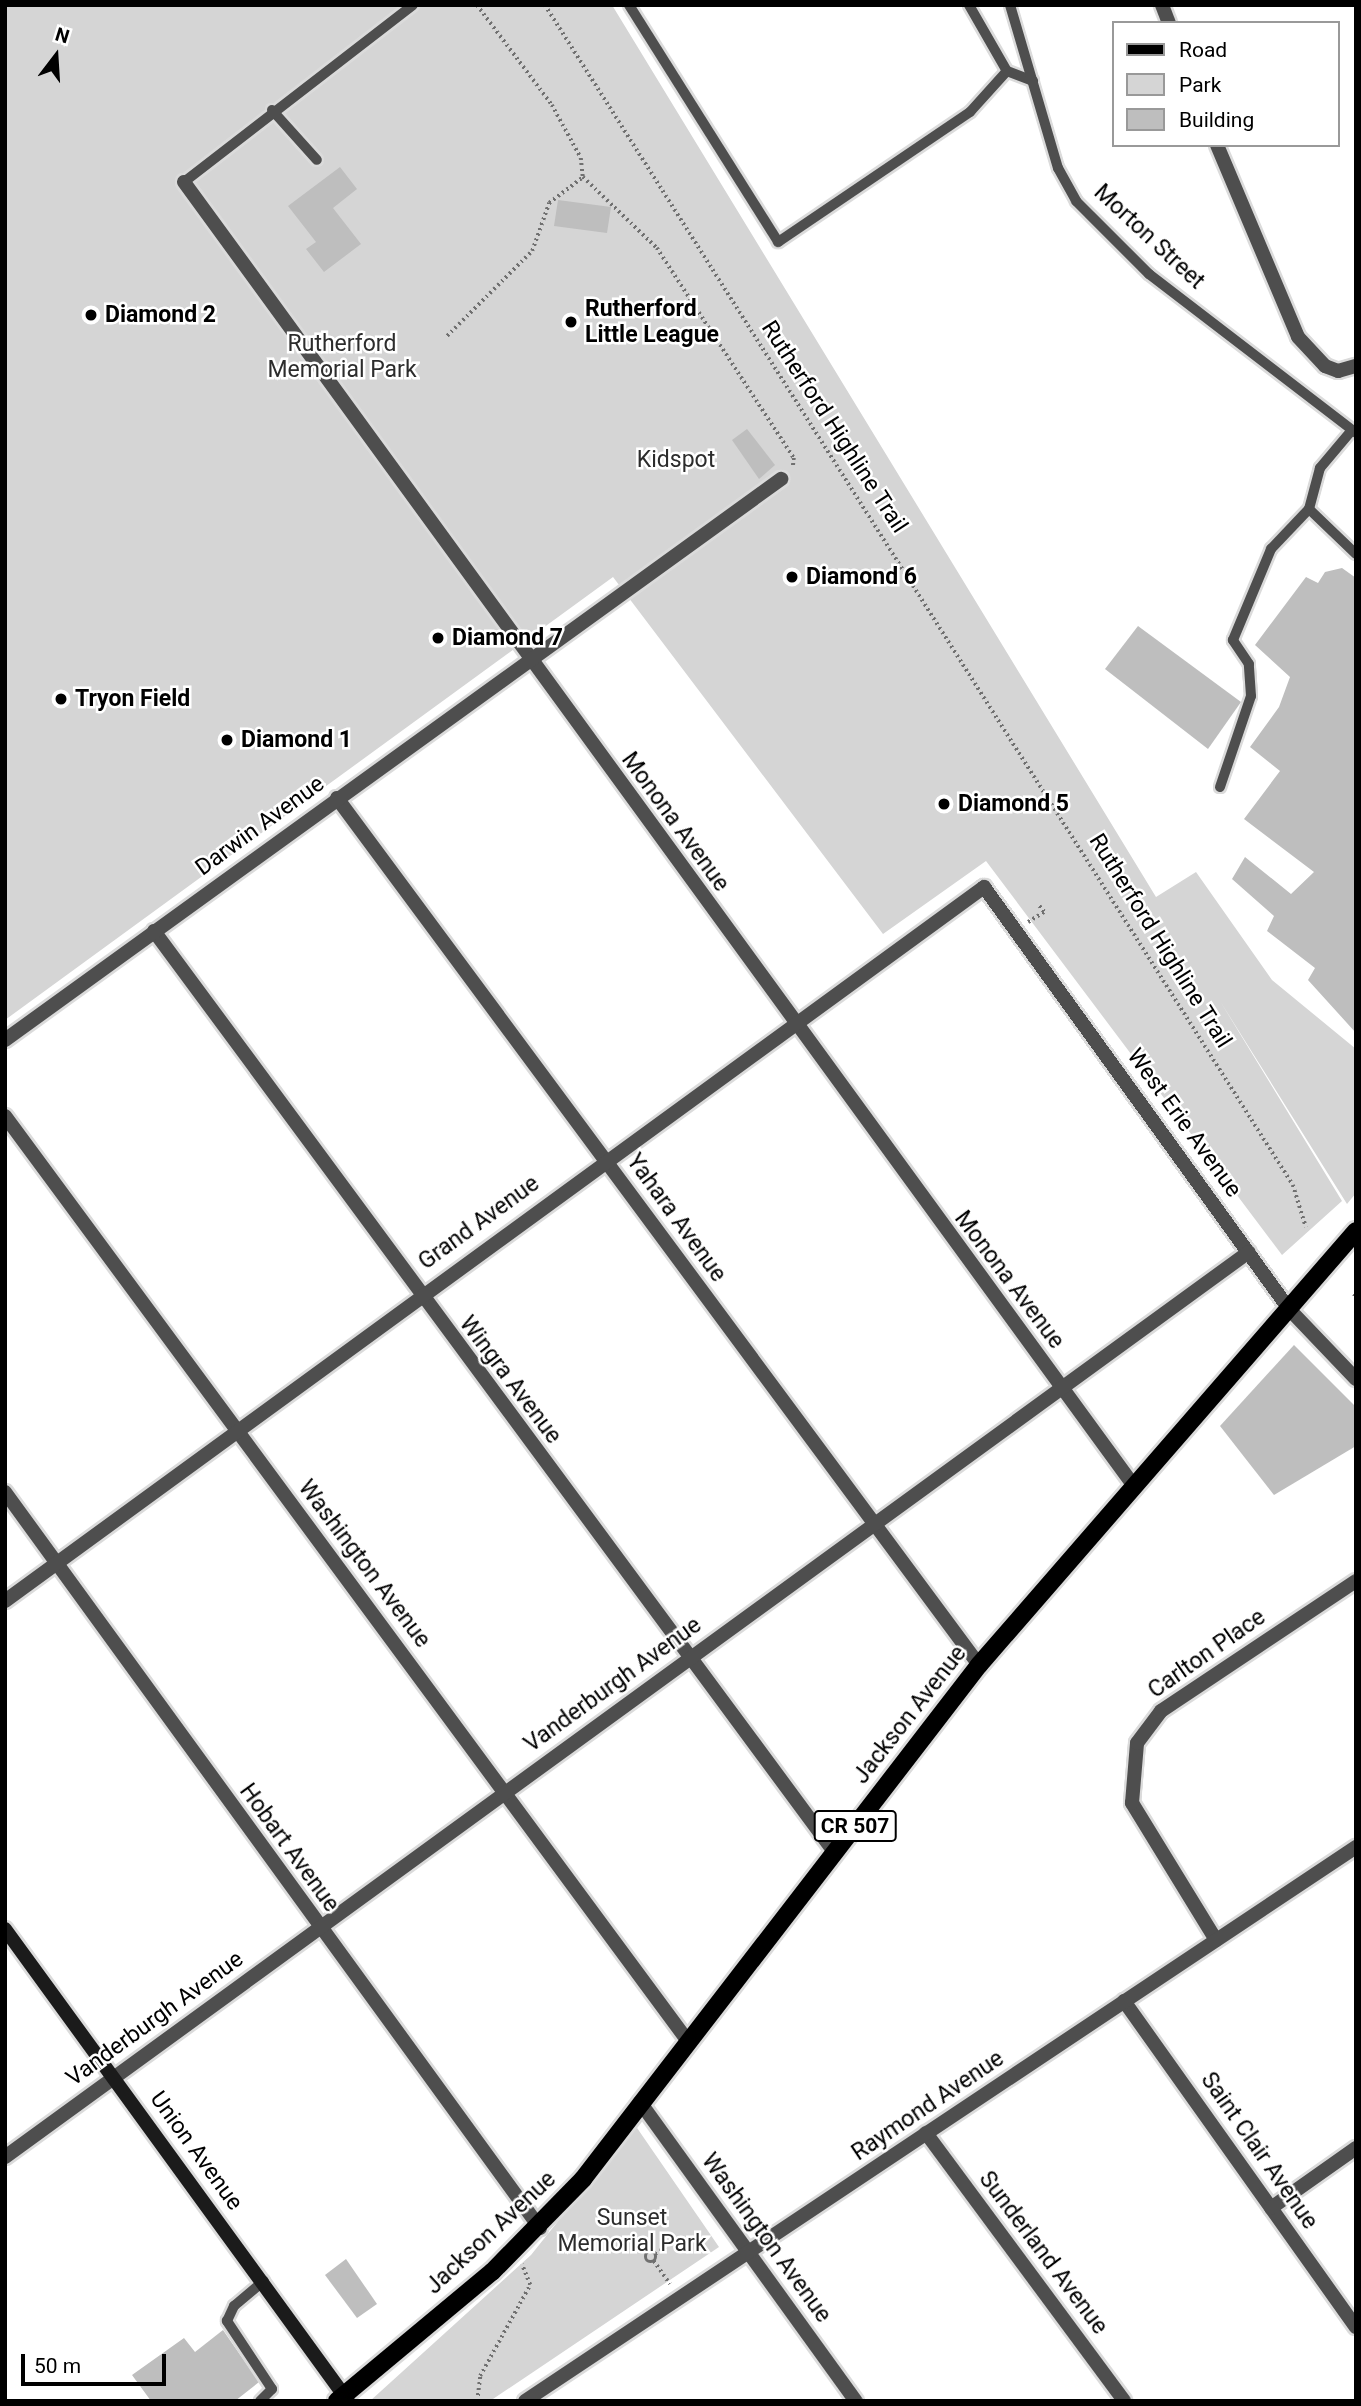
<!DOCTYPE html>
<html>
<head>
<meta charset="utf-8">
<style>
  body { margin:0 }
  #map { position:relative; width:1361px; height:2406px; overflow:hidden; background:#fff; font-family:Roboto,sans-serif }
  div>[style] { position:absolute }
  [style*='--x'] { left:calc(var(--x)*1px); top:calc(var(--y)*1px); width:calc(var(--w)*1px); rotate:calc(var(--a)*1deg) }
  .green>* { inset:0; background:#d5d5d5 }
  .building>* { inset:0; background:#bebebe }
  .path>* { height:3.5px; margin-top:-1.75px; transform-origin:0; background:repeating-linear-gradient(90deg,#707070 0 2px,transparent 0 5.5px) }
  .path>.ring { margin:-1.75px; padding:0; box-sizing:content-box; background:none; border:3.5px solid #707070; border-radius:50% }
  .roads { filter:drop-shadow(2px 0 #dbdbdb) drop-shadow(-2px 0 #dbdbdb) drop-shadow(0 2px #dbdbdb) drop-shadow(0 -2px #dbdbdb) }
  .service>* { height:10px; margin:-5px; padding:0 5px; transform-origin:5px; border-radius:5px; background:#4e4e4e }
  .minor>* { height:14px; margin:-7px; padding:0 7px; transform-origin:7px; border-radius:7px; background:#4e4e4e }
  .tertiary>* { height:14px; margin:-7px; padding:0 7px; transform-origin:7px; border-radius:7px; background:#4e4e4e }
  .secondary>* { height:14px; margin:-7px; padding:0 7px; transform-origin:7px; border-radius:7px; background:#1b1b1b }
  .primary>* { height:18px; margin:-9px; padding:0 9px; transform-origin:9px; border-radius:9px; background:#000 }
  .dots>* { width:19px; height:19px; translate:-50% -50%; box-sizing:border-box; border:4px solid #fff; border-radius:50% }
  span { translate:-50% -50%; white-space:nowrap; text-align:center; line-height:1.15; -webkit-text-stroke:5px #fff; paint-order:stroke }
  .shield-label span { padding:2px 5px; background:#fff; border:2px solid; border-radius:5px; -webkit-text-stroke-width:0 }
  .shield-label { font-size:21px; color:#000; font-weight:700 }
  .street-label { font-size:23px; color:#000 }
  .poi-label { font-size:23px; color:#000; font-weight:700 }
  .left { translate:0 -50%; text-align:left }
  .park-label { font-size:23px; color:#2c2c2c }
  .frame { position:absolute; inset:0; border:7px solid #000; pointer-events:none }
  .legend { position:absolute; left:1112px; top:21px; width:228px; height:126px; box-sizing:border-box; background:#fff; border:2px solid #999; margin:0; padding:9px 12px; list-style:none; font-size:21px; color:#000 }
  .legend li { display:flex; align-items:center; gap:14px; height:35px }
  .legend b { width:35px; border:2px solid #999 }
  .north { position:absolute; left:21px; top:21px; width:70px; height:70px; -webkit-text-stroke:5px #fff; paint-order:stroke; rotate:17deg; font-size:19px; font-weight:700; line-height:28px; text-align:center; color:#000 }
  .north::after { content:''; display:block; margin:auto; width:24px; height:32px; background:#000; clip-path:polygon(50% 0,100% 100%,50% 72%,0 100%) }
  .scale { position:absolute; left:21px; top:2354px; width:145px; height:32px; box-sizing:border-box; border:4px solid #000; border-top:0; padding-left:9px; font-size:21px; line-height:24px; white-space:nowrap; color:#000; -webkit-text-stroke:5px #fff; paint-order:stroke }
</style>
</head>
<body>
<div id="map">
  <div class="green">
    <i style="clip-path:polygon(5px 5px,612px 5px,1156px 897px,1196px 872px,1272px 980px,1356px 1049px,1356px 1193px,1347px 1204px,1220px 1001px,1342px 1201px,1282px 1255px,986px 861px,883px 934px,613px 577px,5px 1020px)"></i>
    <i style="clip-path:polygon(635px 2125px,719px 2247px,490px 2401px,370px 2401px,531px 2255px)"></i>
  </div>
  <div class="building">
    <i style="clip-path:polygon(340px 167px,357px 189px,333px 208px,361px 244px,324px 272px,306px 249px,316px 242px,288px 206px)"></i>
    <i style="clip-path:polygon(558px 200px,611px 207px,607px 233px,554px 226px)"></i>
    <i style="clip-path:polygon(747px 429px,775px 465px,759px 479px,732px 440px)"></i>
    <i style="clip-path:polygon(1342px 568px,1356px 578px,1356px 1033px,1308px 980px,1315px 968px,1267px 931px,1274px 916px,1232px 879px,1245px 857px,1291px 894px,1314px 872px,1244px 819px,1280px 771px,1250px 747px,1279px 707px,1290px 677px,1255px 645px,1306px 577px,1318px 583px,1325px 572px)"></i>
    <i style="clip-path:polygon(1138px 626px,1241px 702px,1208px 749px,1105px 669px)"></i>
    <i style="clip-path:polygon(1294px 1345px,1356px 1407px,1356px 1446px,1274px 1495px,1220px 1426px)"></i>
    <i style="clip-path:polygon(346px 2259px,377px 2304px,357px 2318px,325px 2275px)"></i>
    <i style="clip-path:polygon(223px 2330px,259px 2382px,235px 2401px,151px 2401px,132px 2375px,184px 2338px,195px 2352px)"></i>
  </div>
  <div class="path">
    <i style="--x:477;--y:5;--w:125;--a:53.1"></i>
    <i style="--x:552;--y:105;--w:60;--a:61.3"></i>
    <i style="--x:581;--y:158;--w:19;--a:84"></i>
    <i style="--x:545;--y:5;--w:1397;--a:57.63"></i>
    <i style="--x:1293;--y:1185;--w:44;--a:72.8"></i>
    <i style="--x:447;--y:336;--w:120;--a:-45"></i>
    <i style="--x:532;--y:251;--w:51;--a:-70.5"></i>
    <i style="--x:549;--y:203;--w:43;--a:-37.4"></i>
    <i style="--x:583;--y:177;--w:103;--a:43.8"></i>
    <i style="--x:657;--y:248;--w:251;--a:56.9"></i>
    <i style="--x:794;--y:458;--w:10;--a:96"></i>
    <i style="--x:1028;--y:922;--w:19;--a:-32"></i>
    <i style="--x:1044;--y:912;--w:8;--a:-130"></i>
    <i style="--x:1354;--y:1294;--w:4;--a:56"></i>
    <i class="ring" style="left:646px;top:2252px;width:6.5px;height:6.5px"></i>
    <i style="--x:655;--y:2254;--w:14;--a:-34"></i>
    <i style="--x:654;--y:2261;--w:28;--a:55"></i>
    <i style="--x:477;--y:2401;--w:25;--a:-83"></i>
    <i style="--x:480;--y:2376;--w:104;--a:-61.2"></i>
    <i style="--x:530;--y:2285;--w:22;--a:-112"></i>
  </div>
  <div class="roads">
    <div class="service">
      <i style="--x:629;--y:5;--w:280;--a:57.8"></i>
      <i style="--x:778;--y:242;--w:232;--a:-34.1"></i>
      <i style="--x:970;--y:112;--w:55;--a:-47.9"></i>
      <i style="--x:969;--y:5;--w:76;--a:60.1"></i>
      <i style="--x:1007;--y:71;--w:28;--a:21"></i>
      <i style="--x:1010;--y:5;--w:170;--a:73.6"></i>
      <i style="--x:1058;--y:168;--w:38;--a:61"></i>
      <i style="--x:1076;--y:201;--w:103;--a:45"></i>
      <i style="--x:1149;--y:274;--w:261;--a:37.5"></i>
      <i style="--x:272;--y:110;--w:67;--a:48"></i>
      <i style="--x:184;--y:182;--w:289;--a:-37.7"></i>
      <i style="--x:1352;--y:430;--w:50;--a:130.1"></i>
      <i style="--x:1320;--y:468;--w:42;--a:105"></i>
      <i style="--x:1309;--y:509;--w:65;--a:43.8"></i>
      <i style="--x:1220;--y:787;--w:96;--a:-71.2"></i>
      <i style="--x:1251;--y:696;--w:32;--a:-94"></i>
      <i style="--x:1249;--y:664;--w:29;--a:-124"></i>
      <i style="--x:1233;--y:640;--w:99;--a:-67.3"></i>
      <i style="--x:1271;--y:549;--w:55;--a:-46.5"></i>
      <i style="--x:260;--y:2401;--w:17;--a:-45"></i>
      <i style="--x:272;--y:2389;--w:82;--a:-123.5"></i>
      <i style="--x:227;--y:2321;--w:17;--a:-65"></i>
      <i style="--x:234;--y:2306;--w:39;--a:-40"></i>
    </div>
    <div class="minor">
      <i style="--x:1162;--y:5;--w:19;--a:69"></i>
      <i style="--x:1217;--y:145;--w:208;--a:67.1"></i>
      <i style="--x:1298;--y:337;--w:40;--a:47"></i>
      <i style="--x:1325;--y:366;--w:14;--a:21"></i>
      <i style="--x:1338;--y:371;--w:19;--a:-16"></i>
      <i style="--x:184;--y:182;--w:1612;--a:53.93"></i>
      <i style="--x:337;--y:798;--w:1079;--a:53.48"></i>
      <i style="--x:154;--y:931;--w:1146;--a:53.55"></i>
      <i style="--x:5;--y:1040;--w:958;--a:-35.86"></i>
      <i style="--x:5;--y:1116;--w:1148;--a:53.57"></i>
      <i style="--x:5;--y:1492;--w:910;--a:53.99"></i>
      <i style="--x:5;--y:1601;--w:1212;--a:-36.1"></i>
      <i style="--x:984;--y:887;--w:521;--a:54.14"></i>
      <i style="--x:1216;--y:1940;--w:161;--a:-121.5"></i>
      <i style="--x:1132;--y:1803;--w:60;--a:-85.2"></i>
      <i style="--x:1137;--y:1743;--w:40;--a:-53"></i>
      <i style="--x:1161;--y:1711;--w:234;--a:-33.7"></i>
      <i style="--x:1124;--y:2001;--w:400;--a:54.6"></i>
      <i style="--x:640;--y:2102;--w:369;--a:54.2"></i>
      <i style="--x:926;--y:2133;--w:333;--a:53.5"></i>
      <i style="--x:5;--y:2157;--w:1538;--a:-36.04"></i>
      <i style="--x:1271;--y:2208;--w:104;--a:-35.2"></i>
      <i style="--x:525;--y:2401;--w:999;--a:-33.69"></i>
    </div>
    <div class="tertiary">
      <i style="--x:1289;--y:1309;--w:97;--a:46.3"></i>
    </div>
    <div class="secondary">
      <i style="--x:5;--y:1929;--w:583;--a:53.99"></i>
    </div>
    <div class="primary">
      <i style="--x:337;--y:2401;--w:202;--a:-39.8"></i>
      <i style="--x:492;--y:2272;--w:130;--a:-45.6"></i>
      <i style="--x:583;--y:2179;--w:649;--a:-52.39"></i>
      <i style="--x:979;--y:1665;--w:575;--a:-49.02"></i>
    </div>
  </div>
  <div class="dots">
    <i style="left:91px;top:315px;background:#000"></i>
    <i style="left:571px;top:322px;background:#000"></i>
    <i style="left:792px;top:577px;background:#000"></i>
    <i style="left:438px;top:638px;background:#000"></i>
    <i style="left:61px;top:699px;background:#000"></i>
    <i style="left:227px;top:740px;background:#000"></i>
    <i style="left:944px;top:804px;background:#000"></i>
  </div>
  <div class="shield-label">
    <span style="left:855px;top:1826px">CR 507</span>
  </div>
  <div class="street-label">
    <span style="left:1149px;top:237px;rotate:43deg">Morton Street</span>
    <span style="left:834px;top:427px;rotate:57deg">Rutherford Highline Trail</span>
    <span style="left:675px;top:822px;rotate:54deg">Monona Avenue</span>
    <span style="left:260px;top:826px;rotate:-36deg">Darwin Avenue</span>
    <span style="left:1160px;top:941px;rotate:58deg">Rutherford Highline Trail</span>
    <span style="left:1184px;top:1123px;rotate:54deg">West Erie Avenue</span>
    <span style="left:676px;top:1218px;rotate:54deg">Yahara Avenue</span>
    <span style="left:479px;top:1223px;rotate:-36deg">Grand Avenue</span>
    <span style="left:1009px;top:1280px;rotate:53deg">Monona Avenue</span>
    <span style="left:510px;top:1380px;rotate:53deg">Wingra Avenue</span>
    <span style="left:364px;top:1564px;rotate:53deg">Washington Avenue</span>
    <span style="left:1207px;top:1654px;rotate:-35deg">Carlton Place</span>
    <span style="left:613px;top:1685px;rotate:-36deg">Vanderburgh Avenue</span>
    <span style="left:910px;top:1715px;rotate:-52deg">Jackson Avenue</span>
    <span style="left:289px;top:1848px;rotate:54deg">Hobart Avenue</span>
    <span style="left:155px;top:2019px;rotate:-36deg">Vanderburgh Avenue</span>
    <span style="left:928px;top:2106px;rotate:-34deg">Raymond Avenue</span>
    <span style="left:196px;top:2151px;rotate:54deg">Union Avenue</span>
    <span style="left:1259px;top:2151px;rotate:55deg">Saint Clair Avenue</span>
    <span style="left:491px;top:2233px;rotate:-43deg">Jackson Avenue</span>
    <span style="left:766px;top:2238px;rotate:54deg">Washington Avenue</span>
    <span style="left:1043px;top:2253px;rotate:53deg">Sunderland Avenue</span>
  </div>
  <div class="poi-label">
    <span class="left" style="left:585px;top:322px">Rutherford<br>Little League</span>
    <span class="left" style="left:105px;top:315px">Diamond 2</span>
    <span class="left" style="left:806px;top:577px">Diamond 6</span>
    <span class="left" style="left:452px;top:638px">Diamond 7</span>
    <span class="left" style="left:75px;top:699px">Tryon Field</span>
    <span class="left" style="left:241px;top:740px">Diamond 1</span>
    <span class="left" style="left:958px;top:804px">Diamond 5</span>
  </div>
  <div class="park-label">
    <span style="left:342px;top:357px">Rutherford<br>Memorial Park</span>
    <span style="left:676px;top:460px">Kidspot</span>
    <span style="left:632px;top:2231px">Sunset<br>Memorial Park</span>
  </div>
  <div class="frame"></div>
  <ul class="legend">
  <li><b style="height:9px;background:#000"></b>Road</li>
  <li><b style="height:19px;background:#d5d5d5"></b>Park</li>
  <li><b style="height:19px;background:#bebebe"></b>Building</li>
  </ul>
  <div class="north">N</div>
  <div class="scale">50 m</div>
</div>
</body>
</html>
